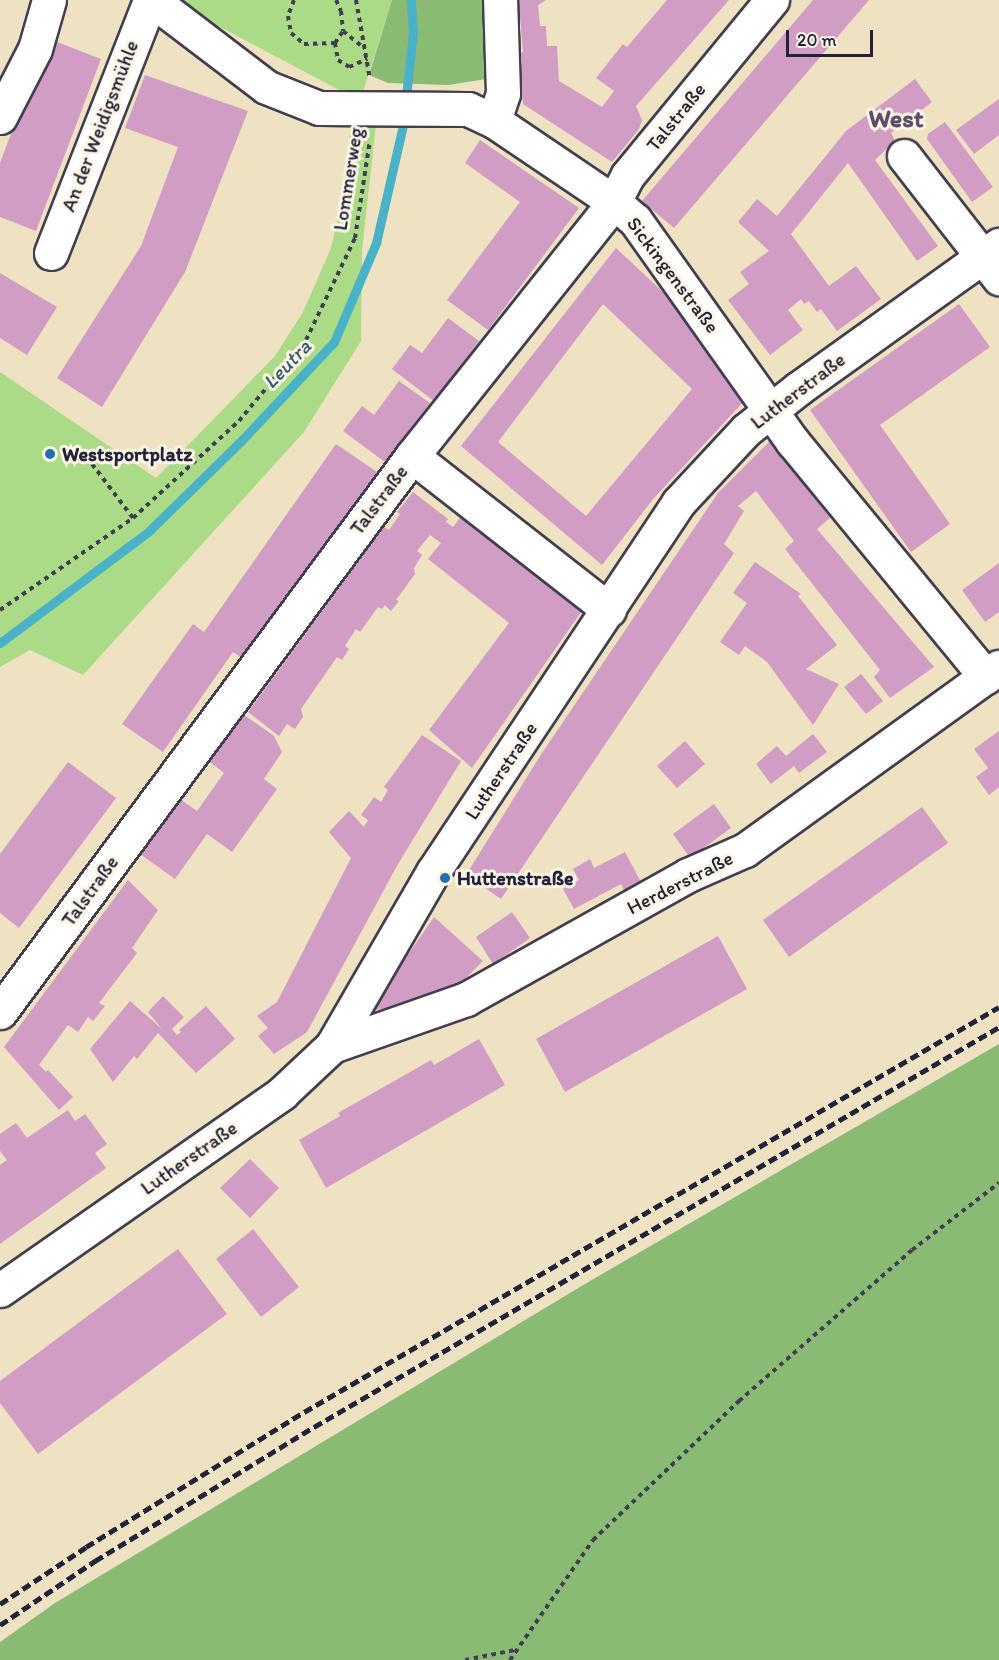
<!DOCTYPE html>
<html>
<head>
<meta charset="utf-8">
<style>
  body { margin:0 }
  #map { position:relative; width:999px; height:1660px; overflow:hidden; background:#efe2c2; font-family:Itim,sans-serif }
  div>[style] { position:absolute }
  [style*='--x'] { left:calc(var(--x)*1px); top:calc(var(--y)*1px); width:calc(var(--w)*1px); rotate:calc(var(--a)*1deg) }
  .green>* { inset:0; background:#acdb88 }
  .forest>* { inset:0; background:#89bb74 }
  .stream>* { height:9px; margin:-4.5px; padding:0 4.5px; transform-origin:4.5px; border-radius:4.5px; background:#49b2c7 }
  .building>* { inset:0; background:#d19dc4 }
  .path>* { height:4px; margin-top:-2px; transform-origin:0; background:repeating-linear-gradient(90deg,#413f4f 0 4.5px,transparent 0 9px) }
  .roads { filter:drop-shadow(2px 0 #413f4f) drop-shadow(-2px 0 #413f4f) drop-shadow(0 2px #413f4f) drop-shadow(0 -2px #413f4f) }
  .minor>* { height:33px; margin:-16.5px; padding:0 16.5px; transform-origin:16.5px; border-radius:16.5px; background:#fff }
  .rail>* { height:4.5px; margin-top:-2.25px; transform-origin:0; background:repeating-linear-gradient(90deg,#22223b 0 9px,transparent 0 13.5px) }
  .dots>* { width:16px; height:16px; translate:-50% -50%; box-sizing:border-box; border:3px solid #fcf5e5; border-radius:50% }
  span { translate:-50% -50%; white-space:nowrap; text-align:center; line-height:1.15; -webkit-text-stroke:6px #fcf5e5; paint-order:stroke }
  .street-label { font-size:20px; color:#22223b }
  .poi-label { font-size:20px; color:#22223b; font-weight:700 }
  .left { translate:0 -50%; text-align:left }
  .water-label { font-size:21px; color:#325c73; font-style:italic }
  .district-label { font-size:26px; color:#5f4d6b; font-weight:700 }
  .scale { position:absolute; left:786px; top:30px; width:87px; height:27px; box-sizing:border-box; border:3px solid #22223b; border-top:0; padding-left:8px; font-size:18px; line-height:21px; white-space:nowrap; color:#22223b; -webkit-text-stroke:4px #fcf5e5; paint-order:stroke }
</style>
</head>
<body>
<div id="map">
  <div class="green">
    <i style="clip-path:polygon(175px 0,392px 0,360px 101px,190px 11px)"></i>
    <i style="clip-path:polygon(376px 124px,362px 251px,361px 341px,304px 432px,83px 675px,30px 650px,0 667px,0 372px,156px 478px,275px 356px,303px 312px,331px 248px,345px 186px,350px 129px)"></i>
  </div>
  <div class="forest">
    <i style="clip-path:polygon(392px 0,488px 0,492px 78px,449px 85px,388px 83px,369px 75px)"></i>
    <i style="clip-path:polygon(999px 1044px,999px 1660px,0 1660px,0 1642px,55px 1603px,590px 1281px)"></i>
  </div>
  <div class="stream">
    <i style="--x:0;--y:643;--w:186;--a:-36.9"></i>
    <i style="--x:149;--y:531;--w:129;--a:-44.4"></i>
    <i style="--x:241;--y:441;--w:136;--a:-46.8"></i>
    <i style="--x:334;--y:342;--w:108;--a:-67"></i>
    <i style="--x:376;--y:243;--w:121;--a:-77.1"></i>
    <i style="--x:403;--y:125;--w:95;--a:-83.9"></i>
    <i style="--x:413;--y:31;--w:31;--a:-94"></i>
  </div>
  <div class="building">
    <i style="clip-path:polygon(511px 0,546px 0,538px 5px,540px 26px,546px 26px,547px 46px,557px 46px,559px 81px,602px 107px,614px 91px,596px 78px,623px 44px,627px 47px,667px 0,729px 0,636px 106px,642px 120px,639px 129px,612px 162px,523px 104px,520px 65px,516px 65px,515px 53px,523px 52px,519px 6px,511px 7px)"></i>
    <i style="clip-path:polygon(813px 0,869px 0,674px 228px,642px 201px)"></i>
    <i style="clip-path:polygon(47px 38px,101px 59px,36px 231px,0 217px,0 163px)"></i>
    <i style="clip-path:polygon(145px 75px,248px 111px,185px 272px,102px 407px,57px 378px,141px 246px,178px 147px,125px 128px)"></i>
    <i style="clip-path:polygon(915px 79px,932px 102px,891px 133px,895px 141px,875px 160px,938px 246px,917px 261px,848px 163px,791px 234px,829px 286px,856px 266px,881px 299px,837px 331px,821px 309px,817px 312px,809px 301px,804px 304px,801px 299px,788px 310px,803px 330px,770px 355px,728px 300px,749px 284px,740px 272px,769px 251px,738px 222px,757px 199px,777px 216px,846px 131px)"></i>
    <i style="clip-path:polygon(999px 99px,999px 135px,974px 154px,956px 130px)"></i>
    <i style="clip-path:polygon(945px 122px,993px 187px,972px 202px,927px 139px,928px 134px)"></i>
    <i style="clip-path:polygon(480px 140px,579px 208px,488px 330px,447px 300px,520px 202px,465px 163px)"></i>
    <i style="clip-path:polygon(evenodd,616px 248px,727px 352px,747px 398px,654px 498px,602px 565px,461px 446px,616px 248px,603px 304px,692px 389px,586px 516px,498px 442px,603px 304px)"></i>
    <i style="clip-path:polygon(0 273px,57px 307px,27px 355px,0 338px)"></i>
    <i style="clip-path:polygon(959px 304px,990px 347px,880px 425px,950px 524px,911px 552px,810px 410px)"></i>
    <i style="clip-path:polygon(448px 318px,479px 341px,434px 401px,392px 369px,410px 345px,422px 353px)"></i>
    <i style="clip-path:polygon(399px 381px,430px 403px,385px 462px,343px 431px,362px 406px,374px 415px)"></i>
    <i style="clip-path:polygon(770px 441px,830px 518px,817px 529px,934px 667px,890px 698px,874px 677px,880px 670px,785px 549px,794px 541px,756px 491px,738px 506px,744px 511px,724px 544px,734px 553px,501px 899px,466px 875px,540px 756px,718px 493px)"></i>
    <i style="clip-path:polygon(336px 444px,377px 472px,245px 660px,233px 652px,163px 752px,122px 724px,193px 624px,204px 632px)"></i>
    <i style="clip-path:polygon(413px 492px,448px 519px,446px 522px,453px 527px,462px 515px,584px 608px,472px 768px,429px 730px,509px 623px,428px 559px,441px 543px,430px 535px,417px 551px,422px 555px,414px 568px,415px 574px,396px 600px,399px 601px,391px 611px,385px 605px,382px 609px,378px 607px,360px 632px,356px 629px,345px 646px,349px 649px,342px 660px,337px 657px,301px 709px,303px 717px,295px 729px,287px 724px,279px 736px,248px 712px,384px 527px,389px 530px,400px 514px,397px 512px)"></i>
    <i style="clip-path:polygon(755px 562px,801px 594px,798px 596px,837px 645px,806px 669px,839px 684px,813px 725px,767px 662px,745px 646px,739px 655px,720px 642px,747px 603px,733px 593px)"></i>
    <i style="clip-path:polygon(999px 563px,999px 612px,985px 622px,962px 590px)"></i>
    <i style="clip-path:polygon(861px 674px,883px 701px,866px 714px,844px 687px)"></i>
    <i style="clip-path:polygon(243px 714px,274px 736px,282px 752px,264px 779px,277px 789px,232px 852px,207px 834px,175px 879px,140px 854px,180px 799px,197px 811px,224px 773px,209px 761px)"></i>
    <i style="clip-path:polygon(999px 731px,999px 787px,989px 795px,976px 777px,988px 768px,974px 749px)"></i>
    <i style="clip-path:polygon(813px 734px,827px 752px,799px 773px,794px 766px,771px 784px,756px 764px,777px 746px,786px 756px)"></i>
    <i style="clip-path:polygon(422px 735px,461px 761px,398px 864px,307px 1032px,274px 1054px,258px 1036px,268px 1028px,257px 1016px,277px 1002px,351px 858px,329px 832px,349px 811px,364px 827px,368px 820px,361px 815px,374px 797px,381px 802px,388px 790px,384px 787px)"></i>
    <i style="clip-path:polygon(685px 741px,705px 764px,677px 788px,657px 766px)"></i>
    <i style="clip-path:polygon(68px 762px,116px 798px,19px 928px,0 913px,0 854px)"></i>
    <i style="clip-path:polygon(714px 804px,731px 828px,690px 858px,673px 834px)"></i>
    <i style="clip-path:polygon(922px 807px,948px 843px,789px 957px,763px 920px)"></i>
    <i style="clip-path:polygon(625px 852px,642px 884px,625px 893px,621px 884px,574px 909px,563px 889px,579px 880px,573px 869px,590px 859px,594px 868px)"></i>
    <i style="clip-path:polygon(128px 880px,158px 910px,132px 948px,137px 953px,99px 1003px,105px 1006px,93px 1021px,88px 1017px,78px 1032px,68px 1025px,39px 1065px,46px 1072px,48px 1070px,73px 1097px,59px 1110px,4px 1047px)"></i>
    <i style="clip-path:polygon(512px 912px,530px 938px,493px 964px,476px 937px)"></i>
    <i style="clip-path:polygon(434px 917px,483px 961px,445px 999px,369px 1011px)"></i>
    <i style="clip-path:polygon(718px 936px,747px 989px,565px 1092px,536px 1039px)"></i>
    <i style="clip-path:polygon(163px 996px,184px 1017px,172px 1029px,177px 1035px,181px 1032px,179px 1030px,206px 1006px,235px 1039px,196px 1073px,158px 1033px,137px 1059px,134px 1056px,113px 1082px,90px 1049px,130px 1001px,162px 1029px,148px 1012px)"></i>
    <i style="clip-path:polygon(479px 1039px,505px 1085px,326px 1188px,299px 1140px,340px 1116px,338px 1113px,431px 1060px,434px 1065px)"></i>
    <i style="clip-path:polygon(68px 1110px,75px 1121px,85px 1114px,107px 1144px,95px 1153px,106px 1168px,0 1244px,0 1165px,7px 1160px,0 1151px,0 1134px,16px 1123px,27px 1138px)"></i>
    <i style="clip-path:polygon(250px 1159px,279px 1188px,250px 1218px,220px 1188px)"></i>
    <i style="clip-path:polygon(253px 1229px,299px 1287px,261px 1317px,216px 1259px)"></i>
    <i style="clip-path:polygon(178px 1249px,227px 1314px,38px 1454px,0 1403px,0 1381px)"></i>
  </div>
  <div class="path">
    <i style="--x:294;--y:0;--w:17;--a:111"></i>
    <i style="--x:288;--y:16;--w:17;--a:80"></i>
    <i style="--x:291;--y:33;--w:17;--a:40"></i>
    <i style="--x:304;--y:44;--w:31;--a:-2"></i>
    <i style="--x:335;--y:43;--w:14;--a:-56"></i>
    <i style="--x:336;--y:0;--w:12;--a:66"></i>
    <i style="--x:341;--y:11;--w:20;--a:84"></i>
    <i style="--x:343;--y:31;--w:28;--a:39"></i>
    <i style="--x:356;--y:0;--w:80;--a:80"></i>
    <i style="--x:335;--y:43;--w:17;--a:80"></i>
    <i style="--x:338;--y:60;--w:13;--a:32"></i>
    <i style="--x:349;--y:67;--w:20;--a:-24"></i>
    <i style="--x:92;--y:464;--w:68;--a:52.8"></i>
    <i style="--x:0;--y:610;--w:162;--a:-34.7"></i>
    <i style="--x:133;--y:518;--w:144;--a:-42.5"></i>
    <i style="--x:239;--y:421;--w:105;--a:-50.4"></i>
    <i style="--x:306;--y:340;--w:113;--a:-64.3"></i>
    <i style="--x:355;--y:238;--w:99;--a:-81.3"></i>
    <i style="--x:465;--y:1660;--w:51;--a:-11.3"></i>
    <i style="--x:510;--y:1660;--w:146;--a:-55.3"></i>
    <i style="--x:593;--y:1540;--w:202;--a:-43.6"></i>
    <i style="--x:739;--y:1401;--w:230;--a:-41.1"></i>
    <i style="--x:912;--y:1250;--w:110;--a:-37.6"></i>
  </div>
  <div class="roads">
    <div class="minor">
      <i style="--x:152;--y:0;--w:143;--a:37.3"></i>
      <i style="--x:266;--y:87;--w:57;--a:21.6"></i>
      <i style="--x:319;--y:108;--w:149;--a:0.4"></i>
      <i style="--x:468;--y:109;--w:29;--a:25"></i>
      <i style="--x:494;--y:121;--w:145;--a:34"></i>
      <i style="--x:614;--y:202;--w:28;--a:41"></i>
      <i style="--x:635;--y:220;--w:272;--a:54.6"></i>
      <i style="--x:793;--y:442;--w:304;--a:50.6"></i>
      <i style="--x:0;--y:117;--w:76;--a:-62.8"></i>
      <i style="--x:35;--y:49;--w:51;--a:-74.1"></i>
      <i style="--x:494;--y:121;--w:29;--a:-72"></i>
      <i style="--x:503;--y:93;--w:93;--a:-91.8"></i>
      <i style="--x:904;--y:156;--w:155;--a:52.1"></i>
      <i style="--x:51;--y:253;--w:272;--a:-68.6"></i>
      <i style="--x:412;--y:456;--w:250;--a:38"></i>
      <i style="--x:0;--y:1012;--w:692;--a:-53.46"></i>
      <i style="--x:412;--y:456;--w:325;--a:-51.5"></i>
      <i style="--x:614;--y:202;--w:30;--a:-63"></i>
      <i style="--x:628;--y:175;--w:227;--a:-50.6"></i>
      <i style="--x:332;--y:1046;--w:142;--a:-19.3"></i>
      <i style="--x:466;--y:999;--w:254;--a:-29.2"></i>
      <i style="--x:688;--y:875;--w:62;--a:-23.7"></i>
      <i style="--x:745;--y:850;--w:313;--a:-35.8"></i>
      <i style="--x:0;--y:1290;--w:344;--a:-34.9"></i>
      <i style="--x:282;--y:1093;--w:69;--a:-43.2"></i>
      <i style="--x:332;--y:1046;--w:201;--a:-59.9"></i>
      <i style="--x:433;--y:872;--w:443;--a:-56.4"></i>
      <i style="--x:678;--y:503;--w:100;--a:-47"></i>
      <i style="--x:746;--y:430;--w:68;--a:-38.4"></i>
      <i style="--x:799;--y:388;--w:246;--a:-35.6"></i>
    </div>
  </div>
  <div class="rail">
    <i style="--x:0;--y:1604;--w:103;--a:-33.5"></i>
    <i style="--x:86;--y:1547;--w:256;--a:-31.8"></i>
    <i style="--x:304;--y:1412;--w:804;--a:-30.23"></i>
    <i style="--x:0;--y:1625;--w:115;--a:-34"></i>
    <i style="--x:95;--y:1561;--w:257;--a:-31.5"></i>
    <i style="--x:314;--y:1427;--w:793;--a:-30.28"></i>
  </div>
  <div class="dots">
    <i style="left:50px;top:454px;background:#1f6fb2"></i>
    <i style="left:445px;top:878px;background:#1f6fb2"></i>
  </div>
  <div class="street-label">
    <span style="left:676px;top:117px;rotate:-51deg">Talstraße</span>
    <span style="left:100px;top:126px;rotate:-69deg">An der Weidigsmühle</span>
    <span style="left:348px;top:179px;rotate:-81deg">Lommerweg</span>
    <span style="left:673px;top:275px;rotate:53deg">Sickingenstraße</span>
    <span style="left:798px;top:391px;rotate:-37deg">Lutherstraße</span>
    <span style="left:379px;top:500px;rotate:-53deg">Talstraße</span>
    <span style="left:501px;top:771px;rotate:-56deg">Lutherstraße</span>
    <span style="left:680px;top:883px;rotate:-27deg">Herderstraße</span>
    <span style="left:90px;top:891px;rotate:-54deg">Talstraße</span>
    <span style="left:189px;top:1158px;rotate:-35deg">Lutherstraße</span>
  </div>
  <div class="poi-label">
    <span class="left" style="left:62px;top:454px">Westsportplatz</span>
    <span class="left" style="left:457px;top:878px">Huttenstraße</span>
  </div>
  <div class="water-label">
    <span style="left:287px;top:364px;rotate:-46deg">Leutra</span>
  </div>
  <div class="district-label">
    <span style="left:896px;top:119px">West</span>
  </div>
  <div class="scale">20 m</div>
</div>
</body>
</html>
